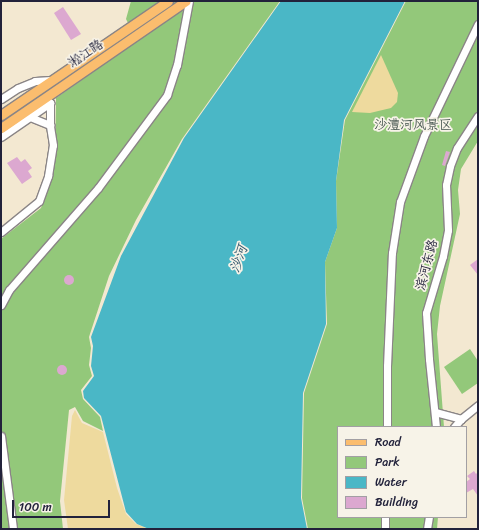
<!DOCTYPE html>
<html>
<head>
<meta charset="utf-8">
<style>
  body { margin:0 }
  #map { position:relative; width:479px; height:530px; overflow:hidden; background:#f3e8d1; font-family:Sriracha,"LXGW WenKai TC",sans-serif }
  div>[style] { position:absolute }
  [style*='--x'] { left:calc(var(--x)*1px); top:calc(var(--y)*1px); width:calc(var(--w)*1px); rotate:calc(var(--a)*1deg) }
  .green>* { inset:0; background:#93c87a }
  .sand>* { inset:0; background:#eeda9e }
  .water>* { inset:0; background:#4ab7c6 }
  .building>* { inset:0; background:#dca8d0 }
  .round { border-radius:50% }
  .roads { filter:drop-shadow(1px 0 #8a8586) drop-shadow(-1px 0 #8a8586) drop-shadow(0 1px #8a8586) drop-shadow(0 -1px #8a8586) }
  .minor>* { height:7px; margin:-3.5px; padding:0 3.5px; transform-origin:3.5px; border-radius:3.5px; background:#fff }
  .major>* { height:9px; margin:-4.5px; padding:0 4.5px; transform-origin:4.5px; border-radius:4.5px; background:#fbbd6e }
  span { translate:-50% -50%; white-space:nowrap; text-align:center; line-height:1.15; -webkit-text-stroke:3.5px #f7f3e8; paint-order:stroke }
  .street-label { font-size:13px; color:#22223b }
  .park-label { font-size:13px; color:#44544e }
  .water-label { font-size:14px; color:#30566c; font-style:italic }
  .frame { position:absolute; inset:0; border:2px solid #22223b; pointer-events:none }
  .legend { position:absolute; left:337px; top:426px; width:130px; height:92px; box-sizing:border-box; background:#f7f3e8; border:1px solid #a29fa3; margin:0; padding:5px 7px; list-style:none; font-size:12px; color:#22223b }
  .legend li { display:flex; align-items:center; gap:8px; height:20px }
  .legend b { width:20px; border:1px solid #a29fa3 }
  .scale { position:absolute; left:12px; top:500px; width:98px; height:18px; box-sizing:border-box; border:2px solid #22223b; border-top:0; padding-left:5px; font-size:12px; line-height:14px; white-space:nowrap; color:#22223b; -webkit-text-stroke:3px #f7f3e8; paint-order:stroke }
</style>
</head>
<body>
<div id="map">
  <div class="green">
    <i style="clip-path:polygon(131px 1px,280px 1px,182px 139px,136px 220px,109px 276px,89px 337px,91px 348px,89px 365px,92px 376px,81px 390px,83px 399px,100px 417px,103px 431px,83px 421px,75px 407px,69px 410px,60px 501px,63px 529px,1px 529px,1px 239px,41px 208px,55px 165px,56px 98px,137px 41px,126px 19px)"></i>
    <i style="clip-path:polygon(406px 1px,478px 1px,478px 141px,461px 169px,458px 190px,460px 214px,440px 306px,437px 334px,444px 427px,338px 427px,338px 517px,438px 517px,437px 529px,308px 529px,302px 498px,304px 393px,327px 324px,325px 262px,337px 228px,336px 181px,345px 120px)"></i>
    <i style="clip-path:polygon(470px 349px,478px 361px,478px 383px,462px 394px,444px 367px)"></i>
  </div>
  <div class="sand">
    <i style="clip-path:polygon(381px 55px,398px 93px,397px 102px,391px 108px,370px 113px,352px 112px)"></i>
    <i style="clip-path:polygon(75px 410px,82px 423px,103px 432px,117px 488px,126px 514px,136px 524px,149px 529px,68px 529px,64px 500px,72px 416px)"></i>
  </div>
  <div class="water">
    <i style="clip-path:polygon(281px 1px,405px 1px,344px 120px,336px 181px,337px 228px,325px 262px,326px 324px,303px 393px,301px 498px,307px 529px,149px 529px,137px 524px,126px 512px,101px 416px,84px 398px,83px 391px,94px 376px,91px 366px,93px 346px,91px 337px,121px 256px,184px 138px)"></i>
  </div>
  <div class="building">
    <i style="clip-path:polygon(63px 7px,81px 34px,71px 40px,54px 13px)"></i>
    <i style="clip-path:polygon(446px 151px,450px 152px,445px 166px,442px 165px)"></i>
    <i style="clip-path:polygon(17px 157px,21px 162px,25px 159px,32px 168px,28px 171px,32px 177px,22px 184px,7px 163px)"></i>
    <i style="clip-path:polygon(478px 259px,478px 275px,470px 265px)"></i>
    <i class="round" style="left:64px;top:275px;width:10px;height:10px"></i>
    <i class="round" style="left:57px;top:365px;width:10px;height:10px"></i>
    <i style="clip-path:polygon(474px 471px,476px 474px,478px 472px,478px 496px,473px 489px,466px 493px,466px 482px,470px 479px,467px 476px)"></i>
  </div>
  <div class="roads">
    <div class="minor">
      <i style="--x:1;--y:99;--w:20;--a:-33"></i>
      <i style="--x:18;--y:88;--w:18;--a:-22"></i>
      <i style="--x:35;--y:81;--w:16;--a:-4"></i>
      <i style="--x:28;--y:113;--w:4;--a:63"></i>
      <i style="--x:30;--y:117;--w:22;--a:22"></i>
      <i style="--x:1;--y:137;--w:60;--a:-34.8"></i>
      <i style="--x:1;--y:232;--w:49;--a:-39.2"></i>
      <i style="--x:39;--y:201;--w:27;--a:-70"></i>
      <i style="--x:48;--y:176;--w:31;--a:-81"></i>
      <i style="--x:53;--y:145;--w:20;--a:-99"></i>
      <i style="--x:50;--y:125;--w:22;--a:-90"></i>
      <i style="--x:50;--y:103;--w:7;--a:-135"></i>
      <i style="--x:1;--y:305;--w:17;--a:-62"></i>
      <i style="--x:9;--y:290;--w:135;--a:-48.9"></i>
      <i style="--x:98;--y:188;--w:116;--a:-53.4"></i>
      <i style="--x:167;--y:95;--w:32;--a:-72"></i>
      <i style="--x:177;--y:65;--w:65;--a:-79.4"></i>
      <i style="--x:435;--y:412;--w:27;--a:15"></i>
      <i style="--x:461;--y:419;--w:22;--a:-39"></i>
      <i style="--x:387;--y:427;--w:61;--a:-90"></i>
      <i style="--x:387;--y:366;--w:113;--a:-87.5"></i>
      <i style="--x:392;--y:253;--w:52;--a:-81.1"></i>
      <i style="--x:400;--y:202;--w:70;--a:-70"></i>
      <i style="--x:424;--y:136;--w:124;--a:-64.3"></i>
      <i style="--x:436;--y:427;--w:68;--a:-95.9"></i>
      <i style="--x:429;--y:359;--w:46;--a:-93.7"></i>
      <i style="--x:426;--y:313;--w:59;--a:-73.4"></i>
      <i style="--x:443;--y:256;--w:26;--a:-79"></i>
      <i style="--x:448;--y:230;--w:45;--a:-92.5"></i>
      <i style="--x:446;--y:185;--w:19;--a:-78"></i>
      <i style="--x:450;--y:166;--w:19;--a:-69"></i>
      <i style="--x:457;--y:148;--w:38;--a:-57"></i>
      <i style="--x:454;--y:427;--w:11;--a:-49"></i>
      <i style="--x:1;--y:436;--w:94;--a:82.6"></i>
      <i style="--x:385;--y:517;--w:12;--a:90"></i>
      <i style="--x:427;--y:529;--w:12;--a:-81"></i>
    </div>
    <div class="major">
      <i style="--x:1;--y:115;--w:202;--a:-34.3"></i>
      <i style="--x:1;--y:128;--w:224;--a:-34.5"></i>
    </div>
  </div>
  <div class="street-label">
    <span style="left:86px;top:54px;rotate:-34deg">淞江路</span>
    <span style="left:427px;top:265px;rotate:-75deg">滨河东路</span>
  </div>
  <div class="park-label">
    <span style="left:413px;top:125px">沙澧河风景区</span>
  </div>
  <div class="water-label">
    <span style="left:239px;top:259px;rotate:-71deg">沙河</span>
  </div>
  <div class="frame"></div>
  <ul class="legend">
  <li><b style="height:5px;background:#fbbd6e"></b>Road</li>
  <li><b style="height:11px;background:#93c87a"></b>Park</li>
  <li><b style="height:11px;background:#4ab7c6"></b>Water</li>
  <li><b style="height:11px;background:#dca8d0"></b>Building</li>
  </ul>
  <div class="scale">100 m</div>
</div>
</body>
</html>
